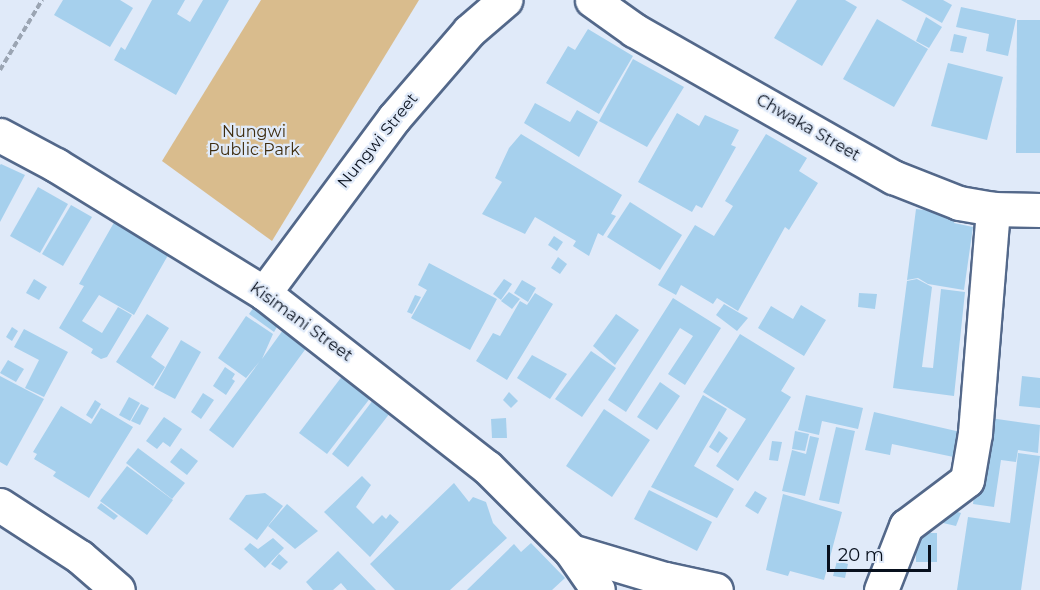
<!DOCTYPE html>
<html>
<head>
<meta charset="utf-8">
<style>
  body { margin:0 }
  #map { position:relative; width:1040px; height:590px; overflow:hidden; background:#e0eaf9; font-family:Montserrat,sans-serif }
  div>[style] { position:absolute }
  [style*='--x'] { left:calc(var(--x)*1px); top:calc(var(--y)*1px); width:calc(var(--w)*1px); rotate:calc(var(--a)*1deg) }
  .green>* { inset:0; background:#d9bc8d }
  .building>* { inset:0; background:#a6d0ed }
  .path>* { height:4px; margin-top:-2px; transform-origin:0; background:repeating-linear-gradient(90deg,#9ba5b3 0 6px,transparent 0 9px) }
  .roads { filter:drop-shadow(2px 0 #53688a) drop-shadow(-2px 0 #53688a) drop-shadow(0 2px #53688a) drop-shadow(0 -2px #53688a) }
  .minor>* { height:33px; margin:-16.5px; padding:0 16.5px; transform-origin:16.5px; border-radius:16.5px; background:#fff }
  span { translate:-50% -50%; white-space:nowrap; text-align:center; line-height:1.15; -webkit-text-stroke:4.5px #e0eaf9; paint-order:stroke }
  .street-label { font-size:16px; color:#08101d }
  .park-label { font-size:16px; color:#3e2d10 }
  .scale { position:absolute; left:827px; top:545px; width:104px; height:27px; box-sizing:border-box; border:3px solid #08101d; border-top:0; padding-left:8px; font-size:18px; line-height:21px; white-space:nowrap; color:#08101d; -webkit-text-stroke:4px #e0eaf9; paint-order:stroke }
</style>
</head>
<body>
<div id="map">
  <div class="green">
    <i style="clip-path:polygon(261px 0,419px 0,272px 241px,162px 161px)"></i>
  </div>
  <div class="building">
    <i style="clip-path:polygon(63px 0,120px 0,133px 8px,110px 47px,54px 15px)"></i>
    <i style="clip-path:polygon(152px 0,185px 0,177px 14px,190px 22px,203px 0,229px 0,176px 95px,114px 60px,121px 47px,125px 50px)"></i>
    <i style="clip-path:polygon(797px 0,845px 0,857px 7px,822px 66px,774px 38px)"></i>
    <i style="clip-path:polygon(901px 0,943px 0,952px 5px,942px 23px)"></i>
    <i style="clip-path:polygon(961px 7px,1016px 19px,1008px 56px,986px 51px,989px 34px,956px 27px)"></i>
    <i style="clip-path:polygon(926px 17px,942px 27px,929px 48px,916px 41px)"></i>
    <i style="clip-path:polygon(877px 19px,928px 49px,894px 107px,843px 79px)"></i>
    <i style="clip-path:polygon(1017px 20px,1040px 20px,1040px 153px,1016px 153px)"></i>
    <i style="clip-path:polygon(588px 29px,633px 56px,599px 114px,546px 83px,568px 46px,575px 50px)"></i>
    <i style="clip-path:polygon(954px 34px,967px 37px,963px 53px,950px 51px)"></i>
    <i style="clip-path:polygon(633px 59px,684px 87px,647px 147px,599px 121px)"></i>
    <i style="clip-path:polygon(948px 63px,1003px 77px,987px 140px,931px 126px)"></i>
    <i style="clip-path:polygon(535px 103px,570px 122px,577px 110px,598px 122px,579px 157px,524px 123px)"></i>
    <i style="clip-path:polygon(677px 113px,699px 126px,705px 115px,739px 130px,731px 145px,736px 147px,702px 208px,696px 205px,692px 212px,638px 182px)"></i>
    <i style="clip-path:polygon(521px 134px,622px 195px,611px 214px,616px 216px,603px 236px,598px 233px,589px 256px,573px 246px,576px 241px,535px 217px,525px 234px,482px 214px,502px 182px,495px 178px,509px 148px)"></i>
    <i style="clip-path:polygon(766px 134px,807px 158px,799px 171px,818px 183px,789px 230px,785px 227px,738px 311px,717px 298px,713px 304px,681px 285px,676px 295px,658px 285px,695px 225px,714px 236px,733px 206px,725px 201px)"></i>
    <i style="clip-path:polygon(1px 164px,25px 175px,0 222px,0 165px)"></i>
    <i style="clip-path:polygon(38px 187px,68px 204px,40px 253px,10px 236px)"></i>
    <i style="clip-path:polygon(630px 202px,682px 235px,660px 270px,607px 237px)"></i>
    <i style="clip-path:polygon(71px 205px,92px 217px,63px 266px,42px 254px)"></i>
    <i style="clip-path:polygon(916px 209px,955px 214px,954px 223px,973px 227px,964px 290px,928px 284px,918px 278px,907px 280px)"></i>
    <i style="clip-path:polygon(116px 219px,171px 250px,134px 315px,99px 295px,82px 321px,102px 333px,118px 307px,132px 315px,107px 357px,101px 359px,91px 353px,93px 349px,59px 328px,84px 286px,79px 284px)"></i>
    <i style="clip-path:polygon(554px 236px,563px 242px,557px 251px,548px 245px)"></i>
    <i style="clip-path:polygon(558px 257px,567px 264px,560px 274px,551px 268px)"></i>
    <i style="clip-path:polygon(429px 263px,497px 299px,470px 350px,411px 318px,427px 290px,418px 285px)"></i>
    <i style="clip-path:polygon(34px 279px,47px 287px,39px 300px,26px 293px)"></i>
    <i style="clip-path:polygon(504px 279px,512px 284px,501px 300px,493px 294px)"></i>
    <i style="clip-path:polygon(917px 279px,932px 287px,922px 367px,933px 368px,941px 289px,965px 292px,954px 396px,893px 388px,907px 281px)"></i>
    <i style="clip-path:polygon(522px 280px,536px 288px,528px 302px,514px 293px)"></i>
    <i style="clip-path:polygon(509px 292px,520px 299px,512px 309px,501px 301px)"></i>
    <i style="clip-path:polygon(535px 293px,553px 304px,507px 380px,476px 361px,493px 333px,500px 336px,520px 301px,527px 305px)"></i>
    <i style="clip-path:polygon(859px 293px,877px 294px,875px 309px,858px 307px)"></i>
    <i style="clip-path:polygon(415px 295px,421px 297px,412px 314px,407px 312px)"></i>
    <i style="clip-path:polygon(673px 298px,721px 328px,685px 385px,668px 374px,693px 336px,680px 328px,626px 412px,608px 400px)"></i>
    <i style="clip-path:polygon(256px 304px,280px 322px,274px 332px,249px 314px)"></i>
    <i style="clip-path:polygon(724px 304px,748px 318px,737px 331px,716px 315px)"></i>
    <i style="clip-path:polygon(801px 305px,826px 320px,804px 356px,758px 328px,771px 306px,793px 319px)"></i>
    <i style="clip-path:polygon(147px 314px,169px 328px,151px 357px,165px 367px,153px 386px,116px 362px)"></i>
    <i style="clip-path:polygon(616px 314px,639px 330px,615px 365px,593px 346px)"></i>
    <i style="clip-path:polygon(246px 316px,273px 334px,262px 359px,283px 330px,307px 347px,233px 448px,209px 430px,260px 361px,246px 378px,218px 358px)"></i>
    <i style="clip-path:polygon(12px 327px,18px 331px,12px 341px,6px 337px)"></i>
    <i style="clip-path:polygon(24px 329px,68px 352px,44px 397px,25px 388px,39px 360px,14px 347px)"></i>
    <i style="clip-path:polygon(740px 334px,795px 368px,781px 391px,791px 397px,738px 481px,716px 466px,746px 419px,703px 392px)"></i>
    <i style="clip-path:polygon(181px 340px,201px 352px,175px 399px,154px 388px)"></i>
    <i style="clip-path:polygon(591px 351px,616px 368px,582px 417px,555px 399px)"></i>
    <i style="clip-path:polygon(532px 355px,567px 374px,550px 399px,517px 378px)"></i>
    <i style="clip-path:polygon(8px 360px,24px 369px,16px 382px,0 373px)"></i>
    <i style="clip-path:polygon(225px 367px,235px 374px,232px 379px,235px 381px,226px 395px,213px 386px)"></i>
    <i style="clip-path:polygon(343px 375px,371px 397px,327px 454px,299px 433px)"></i>
    <i style="clip-path:polygon(0 376px,44px 399px,7px 466px,0 462px)"></i>
    <i style="clip-path:polygon(1022px 376px,1040px 378px,1040px 408px,1019px 406px)"></i>
    <i style="clip-path:polygon(660px 382px,680px 396px,657px 430px,637px 417px)"></i>
    <i style="clip-path:polygon(509px 392px,518px 401px,511px 408px,503px 400px)"></i>
    <i style="clip-path:polygon(203px 393px,214px 400px,201px 419px,191px 412px)"></i>
    <i style="clip-path:polygon(703px 395px,727px 409px,694px 466px,734px 489px,717px 518px,651px 487px)"></i>
    <i style="clip-path:polygon(806px 395px,863px 408px,858px 429px,822px 421px,819px 435px,798px 430px)"></i>
    <i style="clip-path:polygon(129px 397px,140px 403px,130px 421px,119px 415px)"></i>
    <i style="clip-path:polygon(95px 400px,101px 404px,92px 419px,86px 415px)"></i>
    <i style="clip-path:polygon(373px 400px,390px 413px,348px 467px,332px 454px)"></i>
    <i style="clip-path:polygon(141px 404px,149px 408px,140px 425px,131px 421px)"></i>
    <i style="clip-path:polygon(61px 406px,91px 424px,101px 408px,133px 427px,89px 498px,53px 476px,56px 472px,34px 459px,37px 454px,33px 452px)"></i>
    <i style="clip-path:polygon(604px 409px,650px 440px,612px 497px,566px 466px)"></i>
    <i style="clip-path:polygon(874px 412px,969px 434px,963px 459px,892px 444px,890px 455px,865px 450px)"></i>
    <i style="clip-path:polygon(164px 417px,182px 429px,170px 447px,163px 442px,157px 449px,146px 441px)"></i>
    <i style="clip-path:polygon(983px 417px,1040px 425px,1038px 453px,1018px 450px,1016px 462px,1001px 460px,994px 507px,973px 504px)"></i>
    <i style="clip-path:polygon(506px 418px,507px 438px,492px 438px,491px 419px)"></i>
    <i style="clip-path:polygon(836px 427px,855px 431px,839px 504px,819px 500px)"></i>
    <i style="clip-path:polygon(719px 431px,728px 438px,718px 453px,709px 447px)"></i>
    <i style="clip-path:polygon(795px 431px,809px 434px,805px 451px,792px 449px)"></i>
    <i style="clip-path:polygon(810px 436px,819px 438px,805px 496px,782px 491px,792px 450px,806px 454px)"></i>
    <i style="clip-path:polygon(772px 441px,782px 442px,778px 461px,769px 460px)"></i>
    <i style="clip-path:polygon(138px 448px,185px 483px,172px 499px,126px 463px)"></i>
    <i style="clip-path:polygon(181px 448px,198px 461px,187px 475px,170px 462px)"></i>
    <i style="clip-path:polygon(1018px 453px,1040px 456px,1021px 590px,957px 590px,968px 517px,1010px 523px)"></i>
    <i style="clip-path:polygon(127px 466px,173px 500px,147px 535px,100px 501px)"></i>
    <i style="clip-path:polygon(362px 476px,371px 485px,356px 507px,373px 524px,382px 515px,386px 519px,390px 514px,399px 522px,370px 557px,324px 512px)"></i>
    <i style="clip-path:polygon(454px 483px,469px 502px,473px 497px,486px 502px,493px 523px,507px 538px,450px 590px,395px 590px,370px 564px)"></i>
    <i style="clip-path:polygon(649px 490px,712px 522px,697px 551px,634px 519px)"></i>
    <i style="clip-path:polygon(755px 491px,767px 498px,758px 514px,745px 506px)"></i>
    <i style="clip-path:polygon(265px 493px,283px 506px,257px 540px,229px 519px,246px 495px)"></i>
    <i style="clip-path:polygon(783px 494px,842px 512px,824px 580px,790px 571px,788px 576px,766px 570px)"></i>
    <i style="clip-path:polygon(101px 503px,118px 516px,114px 520px,97px 508px)"></i>
    <i style="clip-path:polygon(287px 504px,318px 531px,295px 549px,268px 526px)"></i>
    <i style="clip-path:polygon(947px 509px,961px 513px,956px 526px,943px 523px)"></i>
    <i style="clip-path:polygon(916px 533px,937px 533px,937px 562px,916px 562px)"></i>
    <i style="clip-path:polygon(273px 538px,284px 548px,265px 568px,244px 549px,250px 543px,258px 549px)"></i>
    <i style="clip-path:polygon(531px 543px,565px 578px,552px 590px,467px 590px,514px 544px,521px 552px)"></i>
    <i style="clip-path:polygon(338px 551px,376px 590px,347px 590px,341px 583px,333px 590px,313px 590px,306px 582px)"></i>
    <i style="clip-path:polygon(279px 554px,288px 562px,280px 570px,271px 564px)"></i>
    <i style="clip-path:polygon(837px 561px,848px 564px,845px 578px,833px 576px)"></i>
  </div>
  <div class="path">
    <i style="--x:0;--y:70;--w:82;--a:-59"></i>
  </div>
  <div class="roads">
    <div class="minor">
      <i style="--x:592;--y:0;--w:52;--a:35.5"></i>
      <i style="--x:634;--y:30;--w:298;--a:29.6"></i>
      <i style="--x:893;--y:177;--w:71;--a:21.5"></i>
      <i style="--x:959;--y:203;--w:35;--a:10"></i>
      <i style="--x:993;--y:209;--w:47;--a:1.2"></i>
      <i style="--x:0;--y:135;--w:64;--a:28.2"></i>
      <i style="--x:56;--y:165;--w:244;--a:31.6"></i>
      <i style="--x:264;--y:293;--w:283;--a:38"></i>
      <i style="--x:487;--y:467;--w:119;--a:45"></i>
      <i style="--x:571;--y:551;--w:47;--a:55.3"></i>
      <i style="--x:264;--y:293;--w:218;--a:-53.4"></i>
      <i style="--x:394;--y:118;--w:115;--a:-49.2"></i>
      <i style="--x:469;--y:31;--w:48;--a:-40.7"></i>
      <i style="--x:0;--y:505;--w:95;--a:33"></i>
      <i style="--x:80;--y:557;--w:50;--a:41"></i>
      <i style="--x:571;--y:551;--w:98;--a:16.6"></i>
      <i style="--x:665;--y:579;--w:52;--a:12.2"></i>
      <i style="--x:881;--y:590;--w:69;--a:-68.7"></i>
      <i style="--x:906;--y:526;--w:76;--a:-37"></i>
      <i style="--x:967;--y:480;--w:48;--a:-80.3"></i>
      <i style="--x:975;--y:433;--w:225;--a:-85.4"></i>
    </div>
  </div>
  <div class="street-label">
    <span style="left:808px;top:128px;rotate:30deg">Chwaka Street</span>
    <span style="left:378px;top:141px;rotate:-51deg">Nungwi Street</span>
    <span style="left:301px;top:322px;rotate:36deg">Kisimani Street</span>
  </div>
  <div class="park-label">
    <span style="left:254px;top:141px">Nungwi<br>Public Park</span>
  </div>
  <div class="scale">20 m</div>
</div>
</body>
</html>
